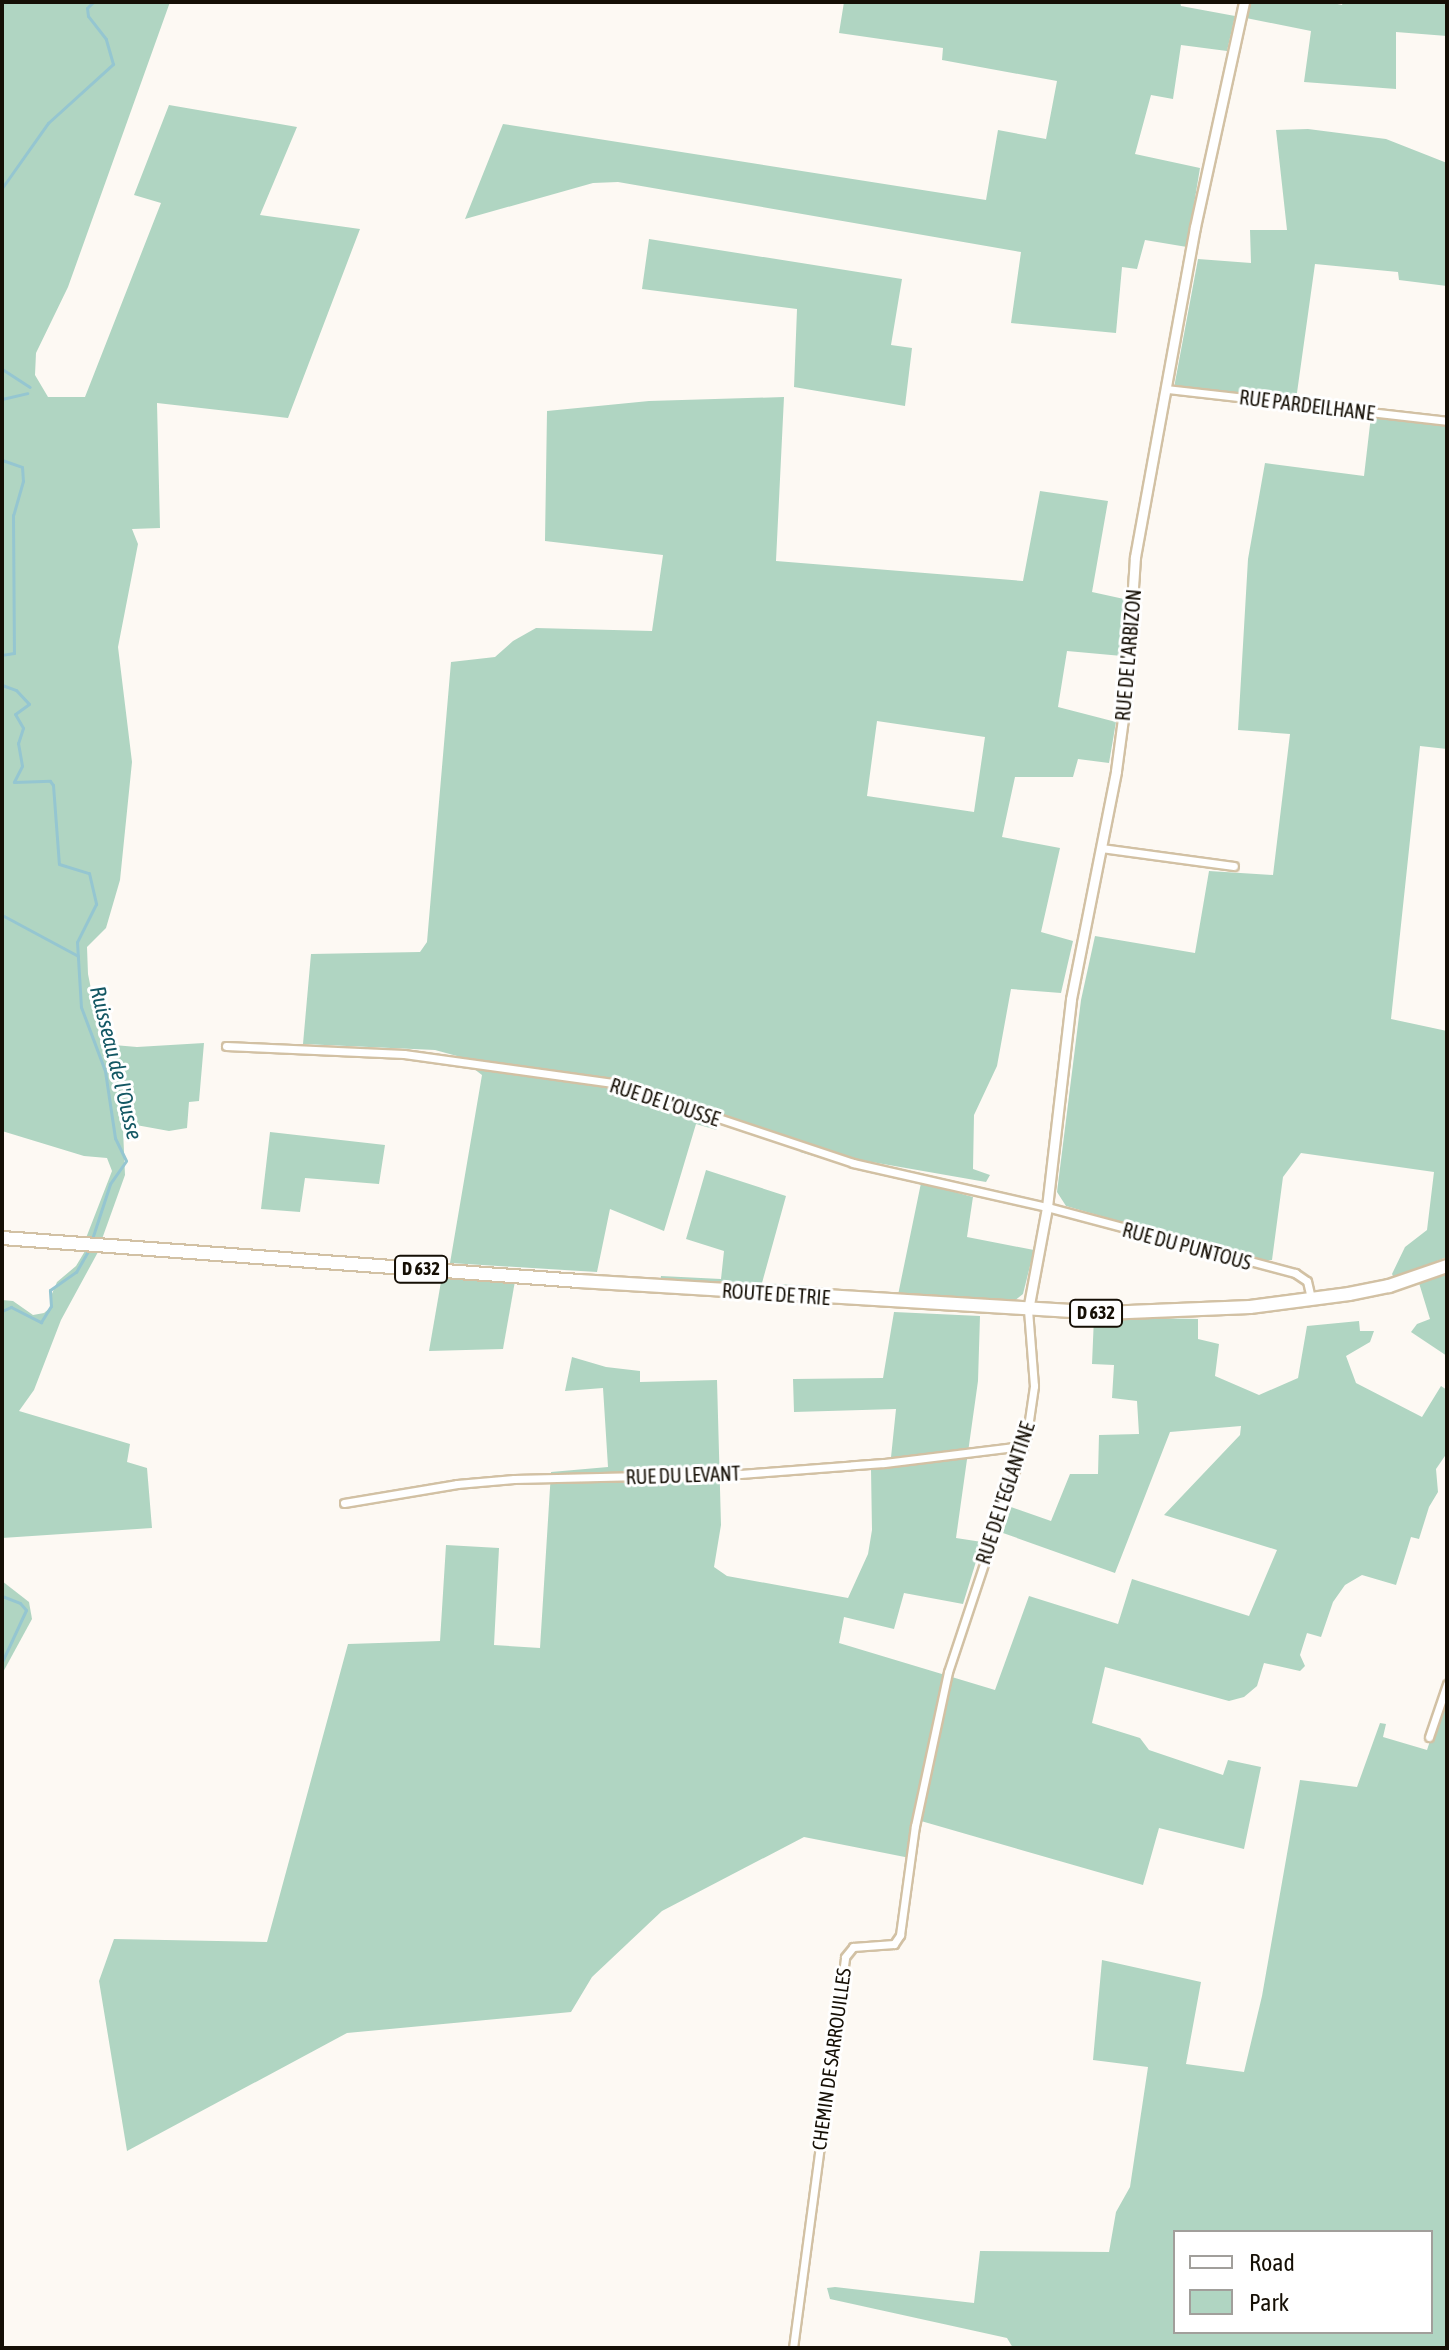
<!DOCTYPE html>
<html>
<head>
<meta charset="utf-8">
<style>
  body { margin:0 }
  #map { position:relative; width:1449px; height:2350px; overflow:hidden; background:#fdf9f3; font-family:"Asap Condensed",sans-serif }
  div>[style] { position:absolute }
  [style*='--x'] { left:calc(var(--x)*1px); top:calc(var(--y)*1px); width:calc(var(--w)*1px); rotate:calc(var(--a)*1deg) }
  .green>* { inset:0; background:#b0d5c2 }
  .stream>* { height:3px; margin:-1.5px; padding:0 1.5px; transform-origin:1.5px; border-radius:1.5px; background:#95c6d1 }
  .roads { filter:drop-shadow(2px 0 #d2c1a4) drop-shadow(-2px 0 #d2c1a4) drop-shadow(0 2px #d2c1a4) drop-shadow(0 -2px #d2c1a4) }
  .minor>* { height:7px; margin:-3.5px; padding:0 3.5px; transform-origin:3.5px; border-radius:3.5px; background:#fff }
  .tertiary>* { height:9px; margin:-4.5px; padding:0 4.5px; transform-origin:4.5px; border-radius:4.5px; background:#fff }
  .primary>* { height:12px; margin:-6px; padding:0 6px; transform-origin:6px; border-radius:6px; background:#fff }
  span { translate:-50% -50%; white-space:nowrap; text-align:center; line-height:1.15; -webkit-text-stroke:6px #fff; paint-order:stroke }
  .shield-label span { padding:2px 6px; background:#fff; border:2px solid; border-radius:6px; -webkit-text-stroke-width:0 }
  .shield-label { font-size:18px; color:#150f05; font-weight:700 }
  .street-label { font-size:20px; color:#150f05 }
  .water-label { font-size:22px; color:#135763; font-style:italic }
  .frame { position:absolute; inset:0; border:4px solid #150f05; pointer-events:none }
  .legend { position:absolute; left:1173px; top:2230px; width:260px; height:104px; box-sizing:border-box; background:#fff; border:2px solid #a19f9b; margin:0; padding:10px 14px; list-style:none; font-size:24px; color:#150f05 }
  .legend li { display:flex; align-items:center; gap:16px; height:40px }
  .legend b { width:40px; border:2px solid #a19f9b }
</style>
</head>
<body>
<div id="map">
  <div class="green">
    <i style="clip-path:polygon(2px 2px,170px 2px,68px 287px,36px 353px,35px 375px,48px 397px,85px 397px,161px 203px,134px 195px,169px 105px,297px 127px,260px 215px,360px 229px,288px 418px,157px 403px,160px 528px,132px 529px,138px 544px,118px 647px,132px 762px,120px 880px,106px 928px,87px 947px,88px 974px,102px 1044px,137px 1047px,204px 1043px,199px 1101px,189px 1102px,187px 1128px,169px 1131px,136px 1125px,123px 1129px,125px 1175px,102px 1239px,86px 1238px,112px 1171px,107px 1158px,84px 1156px,2px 1131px)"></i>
    <i style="clip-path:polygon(844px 2px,1180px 2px,1181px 6px,1235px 16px,1227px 51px,1181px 45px,1173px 99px,1151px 95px,1135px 154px,1200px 168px,1187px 247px,1145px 240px,1137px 269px,1122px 267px,1116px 333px,1011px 323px,1021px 252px,618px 182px,593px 183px,465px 219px,503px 124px,986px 200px,998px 130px,1046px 139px,1057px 81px,942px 60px,943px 48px,839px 33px)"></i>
    <i style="clip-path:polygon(1250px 2px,1328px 2px,1342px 5px,1343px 2px,1447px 2px,1447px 36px,1396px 32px,1396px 89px,1304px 82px,1311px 31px,1246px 18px)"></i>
    <i style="clip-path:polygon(1308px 129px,1386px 139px,1447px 163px,1447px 286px,1399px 280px,1398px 272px,1315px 264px,1295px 407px,1173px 393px,1198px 259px,1251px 263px,1250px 230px,1287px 230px,1276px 130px)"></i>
    <i style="clip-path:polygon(649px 239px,902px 279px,891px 345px,912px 348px,905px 406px,794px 387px,797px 309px,642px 289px)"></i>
    <i style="clip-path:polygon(evenodd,784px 397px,776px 561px,1023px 581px,1040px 491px,1108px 501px,1092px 592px,1124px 599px,1122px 656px,1067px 651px,1058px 707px,1116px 722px,1109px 763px,1078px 759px,1073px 777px,1015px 777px,1002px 837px,1060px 848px,1041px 932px,1073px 941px,1061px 993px,1011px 989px,997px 1066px,974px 1115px,973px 1169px,990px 1175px,986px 1182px,843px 1157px,841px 1164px,800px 1152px,803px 1142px,721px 1115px,717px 1130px,696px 1124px,664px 1231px,610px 1209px,597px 1272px,450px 1263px,482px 1075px,457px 1056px,435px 1050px,303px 1044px,311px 954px,420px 952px,427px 942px,451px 662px,495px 657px,513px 641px,536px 628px,652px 631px,663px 555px,545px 541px,547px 411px,649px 401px,784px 397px,877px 721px,985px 737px,974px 812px,867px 796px,877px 721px)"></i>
    <i style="clip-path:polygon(1371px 416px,1447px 423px,1447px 749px,1420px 746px,1391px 1019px,1447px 1031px,1447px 1257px,1394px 1278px,1392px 1274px,1405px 1247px,1427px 1230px,1434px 1172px,1301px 1153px,1283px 1177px,1272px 1260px,1255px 1260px,1066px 1206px,1057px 1192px,1081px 1000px,1095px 936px,1195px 953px,1209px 871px,1273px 875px,1290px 734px,1238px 730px,1248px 559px,1265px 463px,1364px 476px)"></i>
    <i style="clip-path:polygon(270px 1132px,385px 1145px,379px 1184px,305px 1178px,300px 1212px,261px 1209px)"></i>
    <i style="clip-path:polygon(706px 1170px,786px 1196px,762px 1283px,810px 1286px,809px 1291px,660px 1282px,661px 1276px,721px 1279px,724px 1251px,686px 1239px)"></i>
    <i style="clip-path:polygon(921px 1183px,973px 1197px,967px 1237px,1034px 1250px,1023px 1294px,1014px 1301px,999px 1302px,898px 1295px)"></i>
    <i style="clip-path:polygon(85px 1251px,98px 1252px,61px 1320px,34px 1390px,19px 1411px,130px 1444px,127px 1462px,147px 1468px,152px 1528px,2px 1538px,2px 1300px,13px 1301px,33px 1315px,44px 1313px,51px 1307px,51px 1296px,57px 1282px,76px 1266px)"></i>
    <i style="clip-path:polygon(1447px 1273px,1447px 1356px,1411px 1332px,1417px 1324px,1430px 1319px,1419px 1283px)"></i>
    <i style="clip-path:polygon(442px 1276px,515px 1281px,503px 1349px,429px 1351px)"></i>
    <i style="clip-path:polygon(894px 1312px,980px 1316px,978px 1381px,956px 1538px,982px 1542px,963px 1604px,904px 1593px,894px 1629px,844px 1617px,839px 1643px,995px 1690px,1029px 1596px,1118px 1624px,1132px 1579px,1249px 1616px,1277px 1550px,1164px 1515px,1240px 1435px,1241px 1426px,1170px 1432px,1115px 1573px,1003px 1533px,1011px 1507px,1051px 1521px,1070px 1474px,1098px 1474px,1099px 1435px,1139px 1434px,1137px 1401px,1112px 1398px,1114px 1365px,1092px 1364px,1094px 1317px,1198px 1319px,1198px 1339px,1219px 1344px,1215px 1376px,1259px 1395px,1298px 1378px,1307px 1326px,1359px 1321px,1360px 1331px,1374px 1331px,1370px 1342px,1346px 1356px,1356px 1383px,1422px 1417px,1441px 1386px,1447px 1390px,1447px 1453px,1436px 1469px,1438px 1492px,1429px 1507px,1419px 1539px,1411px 1537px,1396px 1585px,1362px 1575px,1345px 1585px,1333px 1602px,1321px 1637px,1307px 1633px,1300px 1655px,1305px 1666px,1300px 1671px,1264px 1663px,1257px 1686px,1244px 1697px,1229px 1701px,1105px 1667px,1092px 1723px,1140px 1738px,1149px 1750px,1223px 1775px,1228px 1760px,1261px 1767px,1244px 1849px,1159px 1828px,1143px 1885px,921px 1821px,915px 1859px,804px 1837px,662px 1911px,592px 1977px,571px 2012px,347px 2033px,127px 2151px,99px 1981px,114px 1939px,267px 1942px,348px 1644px,440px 1641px,446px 1545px,499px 1548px,494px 1645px,540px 1648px,551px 1472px,608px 1467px,603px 1388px,565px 1391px,572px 1357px,606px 1367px,640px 1371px,640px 1382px,717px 1380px,721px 1525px,714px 1567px,727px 1576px,848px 1598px,868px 1554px,872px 1530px,871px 1469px,890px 1467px,896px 1409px,794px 1412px,793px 1379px,883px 1378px)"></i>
    <i style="clip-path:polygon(2px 1581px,29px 1602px,32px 1619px,2px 1674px)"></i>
    <i style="clip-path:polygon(evenodd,1447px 1689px,1447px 2348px,1013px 2348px,1007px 2338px,830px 2299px,827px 2288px,835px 2287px,974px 2303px,980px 2251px,1109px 2252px,1116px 2212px,1130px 2187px,1148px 2067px,1093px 2060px,1102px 1960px,1201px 1982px,1186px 2064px,1244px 2072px,1262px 1996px,1300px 1780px,1357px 1787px,1380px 1723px,1386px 1724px,1383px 1737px,1427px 1750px,1447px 1689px,1175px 2232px,1431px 2232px,1431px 2332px,1175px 2332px,1175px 2232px)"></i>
  </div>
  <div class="stream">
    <i style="--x:2;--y:188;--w:80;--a:-54.7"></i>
    <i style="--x:48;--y:123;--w:88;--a:-42.2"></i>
    <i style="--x:113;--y:64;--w:26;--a:-106"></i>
    <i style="--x:106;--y:39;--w:29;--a:-128"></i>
    <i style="--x:88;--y:16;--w:8;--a:-97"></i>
    <i style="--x:87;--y:8;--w:8;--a:-45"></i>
    <i style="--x:2;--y:369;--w:33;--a:33"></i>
    <i style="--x:2;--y:399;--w:26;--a:-13"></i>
    <i style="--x:2;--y:460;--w:21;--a:19"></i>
    <i style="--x:22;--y:467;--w:14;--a:86"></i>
    <i style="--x:23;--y:481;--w:35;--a:106"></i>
    <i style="--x:13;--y:515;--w:138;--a:89.6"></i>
    <i style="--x:14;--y:653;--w:12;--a:171"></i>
    <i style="--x:2;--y:685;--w:15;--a:20"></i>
    <i style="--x:16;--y:690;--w:19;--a:47"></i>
    <i style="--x:29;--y:704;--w:17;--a:144"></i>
    <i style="--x:15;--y:714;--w:16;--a:60"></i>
    <i style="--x:23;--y:728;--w:16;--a:108"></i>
    <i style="--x:18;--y:743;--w:23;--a:80"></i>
    <i style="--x:22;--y:766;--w:18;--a:117"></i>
    <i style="--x:14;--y:782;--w:36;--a:-2"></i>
    <i style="--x:50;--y:781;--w:5;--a:53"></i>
    <i style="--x:53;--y:785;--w:79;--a:85.7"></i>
    <i style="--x:59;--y:864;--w:31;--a:17"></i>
    <i style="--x:89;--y:873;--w:32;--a:77"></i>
    <i style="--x:96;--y:904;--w:42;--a:116.6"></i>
    <i style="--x:77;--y:942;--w:65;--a:86.5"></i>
    <i style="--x:81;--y:1007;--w:68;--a:69.4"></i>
    <i style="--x:105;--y:1071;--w:68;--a:81.5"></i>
    <i style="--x:115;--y:1138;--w:25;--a:64"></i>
    <i style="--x:126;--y:1161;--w:28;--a:125"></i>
    <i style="--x:110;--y:1184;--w:58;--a:108.1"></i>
    <i style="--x:2;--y:915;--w:86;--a:28.3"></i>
    <i style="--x:2;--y:1311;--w:10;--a:-24"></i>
    <i style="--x:11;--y:1307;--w:34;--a:27"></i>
    <i style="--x:41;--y:1322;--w:19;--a:-58"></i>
    <i style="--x:51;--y:1306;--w:16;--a:-94"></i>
    <i style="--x:50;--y:1290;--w:32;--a:-35"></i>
    <i style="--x:76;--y:1272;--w:30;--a:-60"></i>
    <i style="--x:2;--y:1596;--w:19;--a:21"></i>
    <i style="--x:20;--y:1603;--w:9;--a:49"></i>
    <i style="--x:26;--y:1610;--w:57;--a:114.8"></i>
  </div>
  <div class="roads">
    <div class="minor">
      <i style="--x:1167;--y:389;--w:282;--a:6.5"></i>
      <i style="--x:1101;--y:848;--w:134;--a:7.7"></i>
      <i style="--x:226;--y:1046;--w:178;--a:2.6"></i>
      <i style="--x:404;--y:1054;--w:211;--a:7.9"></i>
      <i style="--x:613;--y:1083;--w:253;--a:18.4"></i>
      <i style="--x:853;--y:1163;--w:199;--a:12.8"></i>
      <i style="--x:1047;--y:1207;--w:257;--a:14.9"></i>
      <i style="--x:1295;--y:1273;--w:14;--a:34"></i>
      <i style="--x:1307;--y:1281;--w:17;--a:77"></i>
      <i style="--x:344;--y:1503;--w:115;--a:-9.5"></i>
      <i style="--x:457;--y:1484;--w:57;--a:-5"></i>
      <i style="--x:514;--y:1479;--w:226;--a:-1.3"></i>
      <i style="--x:740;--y:1474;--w:144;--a:-4.4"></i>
      <i style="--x:884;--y:1463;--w:140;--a:-7"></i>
      <i style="--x:1429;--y:1737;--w:56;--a:-71.2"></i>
      <i style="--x:793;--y:2348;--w:394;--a:-82.4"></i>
      <i style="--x:845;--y:1957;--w:13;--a:-51"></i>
      <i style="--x:853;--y:1947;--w:41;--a:-4.2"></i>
      <i style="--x:894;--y:1944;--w:11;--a:-56"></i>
      <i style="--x:900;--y:1935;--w:110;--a:-82.2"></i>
      <i style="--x:915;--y:1826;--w:157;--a:-77.9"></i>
      <i style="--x:948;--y:1672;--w:251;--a:-71.6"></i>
      <i style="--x:1027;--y:1434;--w:49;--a:-81.7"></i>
      <i style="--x:1034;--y:1386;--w:76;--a:-94.5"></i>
    </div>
    <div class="tertiary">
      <i style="--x:1028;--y:1310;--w:105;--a:-79.5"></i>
      <i style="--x:1047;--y:1207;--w:209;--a:-83.4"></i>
      <i style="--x:1071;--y:999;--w:232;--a:-78.8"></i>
      <i style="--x:1116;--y:771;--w:76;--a:-82.4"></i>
      <i style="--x:1126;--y:696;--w:139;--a:-86.3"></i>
      <i style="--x:1135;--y:557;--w:335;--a:-79.7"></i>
      <i style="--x:1195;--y:227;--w:230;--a:-77.7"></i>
    </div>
    <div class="primary">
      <i style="--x:2;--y:1238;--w:579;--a:4.26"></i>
      <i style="--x:579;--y:1281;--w:526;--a:3.49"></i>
      <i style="--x:1104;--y:1313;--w:146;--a:-2.4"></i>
      <i style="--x:1250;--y:1307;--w:100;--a:-7.5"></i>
      <i style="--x:1349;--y:1294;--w:41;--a:-11.3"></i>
      <i style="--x:1389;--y:1286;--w:61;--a:-19"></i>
    </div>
  </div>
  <div class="shield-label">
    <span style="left:421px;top:1269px">D 632</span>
    <span style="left:1096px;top:1313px">D 632</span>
  </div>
  <div class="street-label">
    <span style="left:1307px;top:405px;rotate:7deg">RUE PARDEILHANE</span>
    <span style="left:1128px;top:655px;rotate:-85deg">RUE DE L'ARBIZON</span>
    <span style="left:665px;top:1102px;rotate:18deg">RUE DE L'OUSSE</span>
    <span style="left:1187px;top:1246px;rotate:15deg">RUE DU PUNTOUS</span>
    <span style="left:776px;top:1294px;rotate:4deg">ROUTE DE TRIE</span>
    <span style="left:683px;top:1475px;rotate:-2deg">RUE DU LEVANT</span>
    <span style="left:1005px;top:1493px;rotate:-72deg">RUE DE L'EGLANTINE</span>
    <span style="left:831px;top:2059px;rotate:-82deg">CHEMIN DE SARROUILLES</span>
  </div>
  <div class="water-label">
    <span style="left:116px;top:1063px;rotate:76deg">Ruisseau de l'Ousse</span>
  </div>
  <div class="frame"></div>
  <ul class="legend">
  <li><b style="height:10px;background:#fff"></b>Road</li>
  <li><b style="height:22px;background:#b0d5c2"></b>Park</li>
  </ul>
</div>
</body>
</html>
